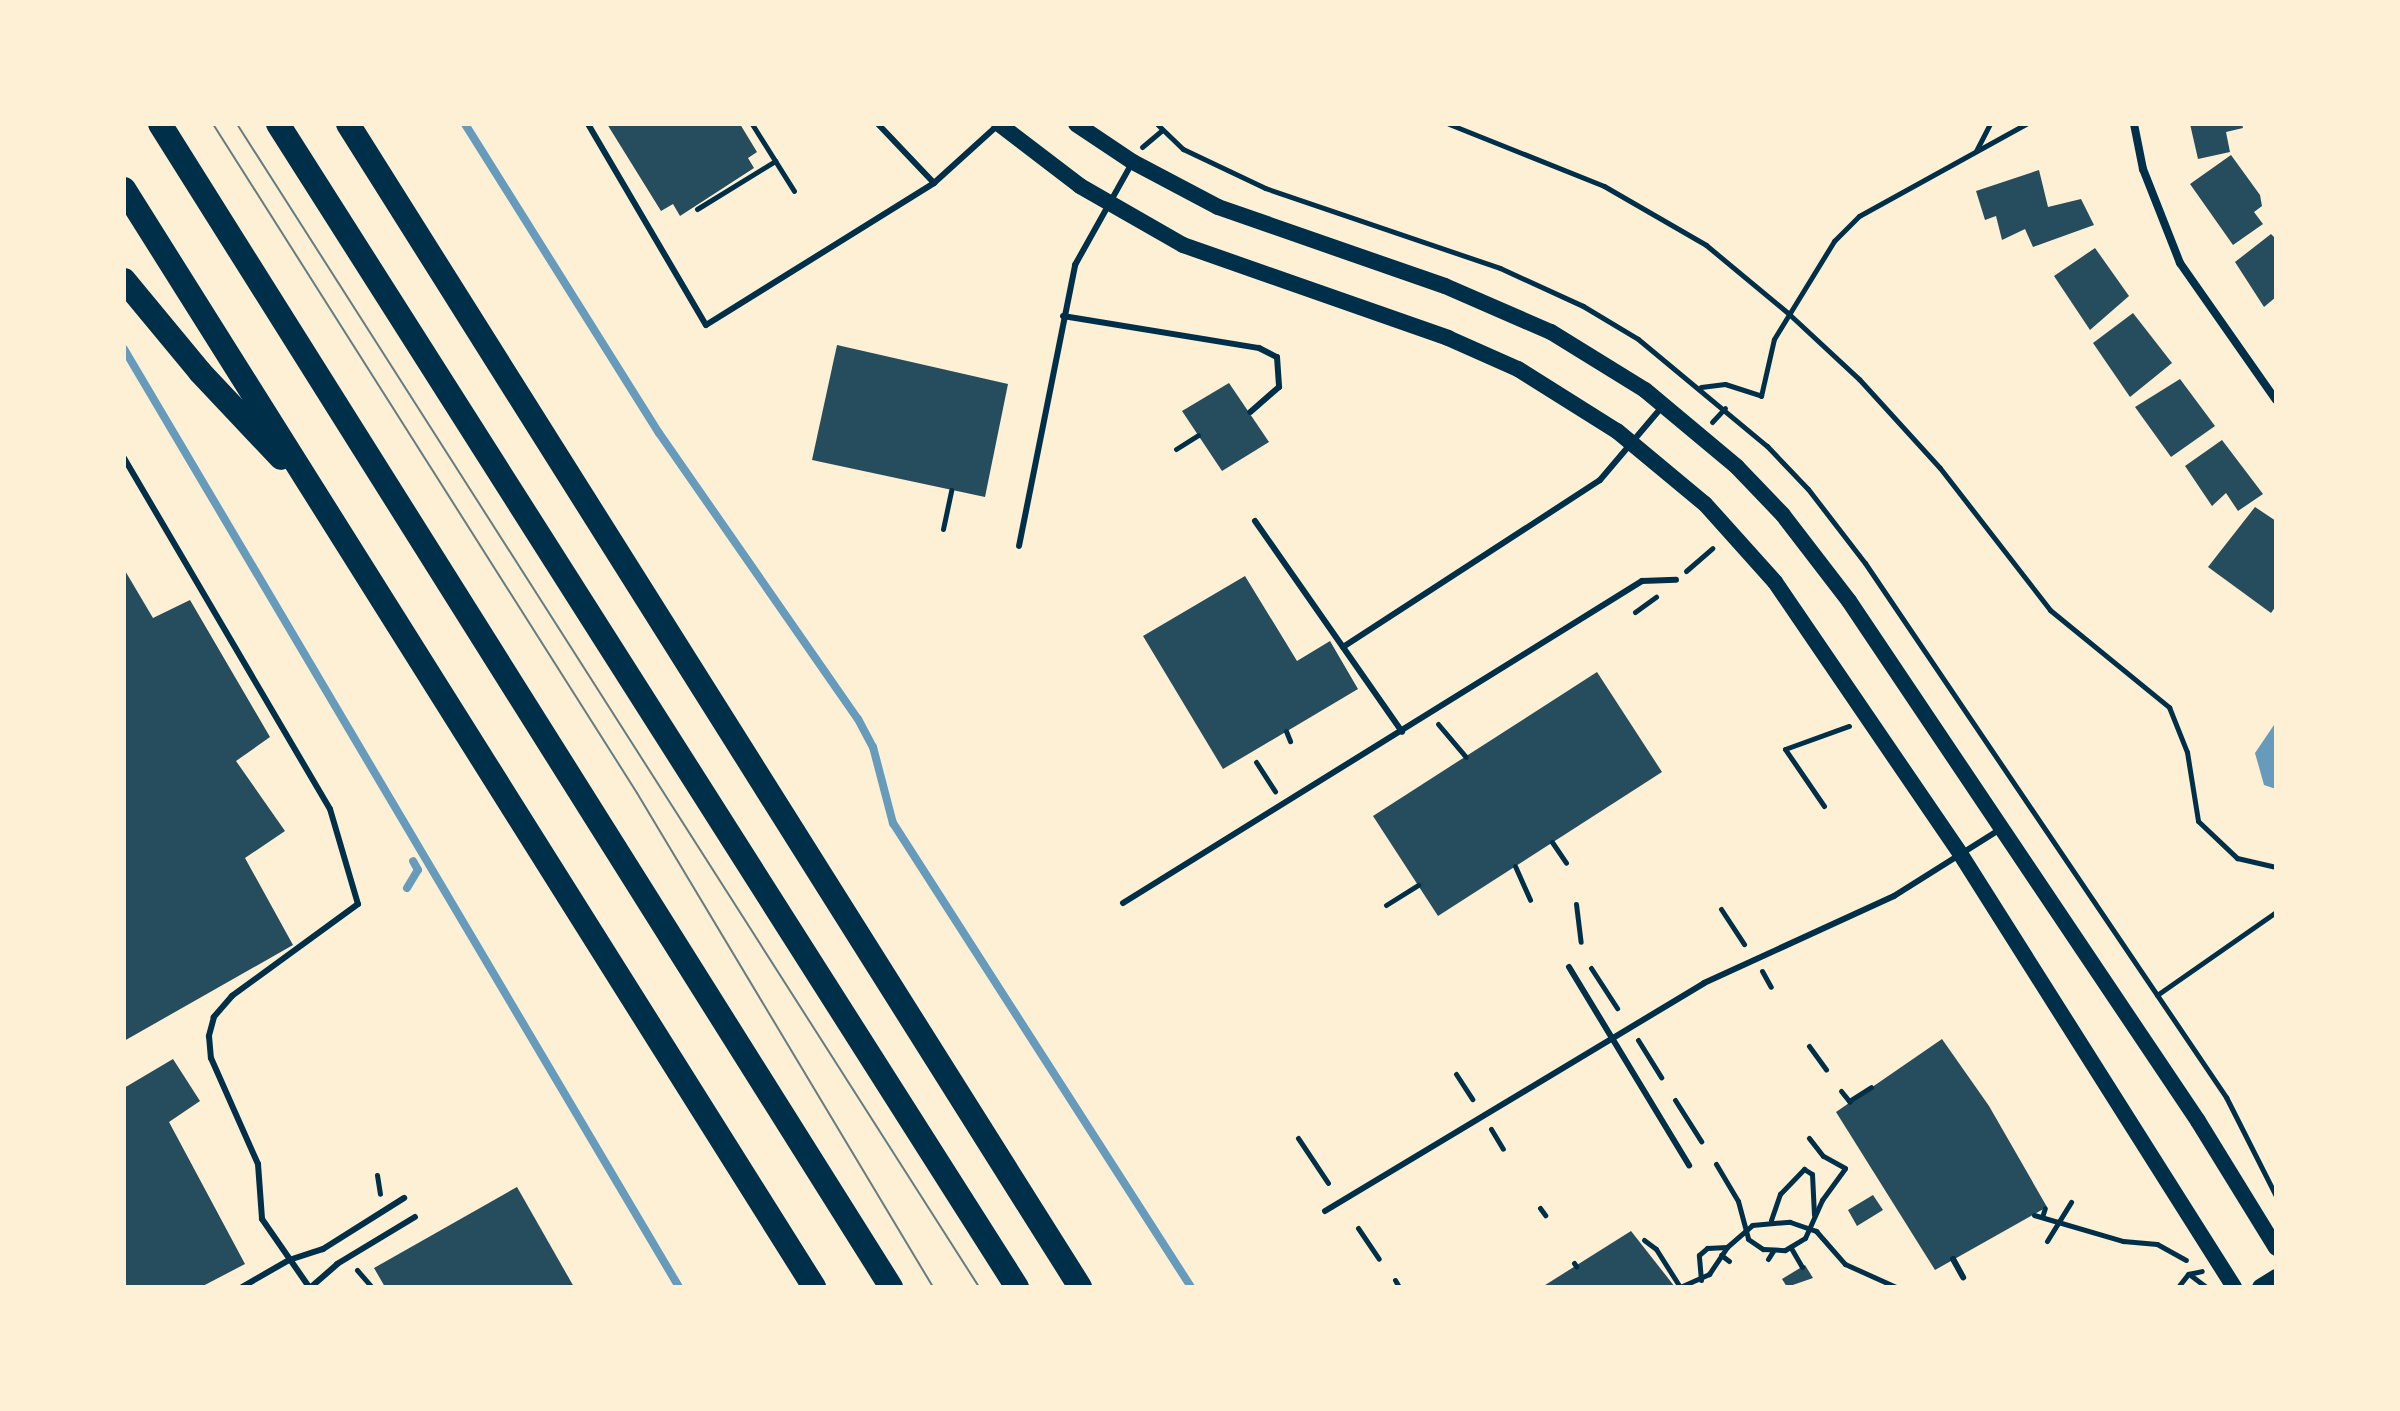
<!DOCTYPE html>
<html>
<head>
<meta charset="utf-8">
<style>
  body { margin:0 }
  #map { position:relative; width:2400px; height:1411px; overflow:hidden; background:#fdf0d5; font-family:"Roboto Serif",serif }
  div>[style] { position:absolute }
  [style*='--x'] { left:calc(var(--x)*1px); top:calc(var(--y)*1px); width:calc(var(--w)*1px); rotate:calc(var(--a)*1deg) }
  .water>* { inset:0; background:#669bbc }
  .stream>* { height:8px; margin:-4px; padding:0 4px; transform-origin:4px; border-radius:4px; background:#669bbc }
  .building>* { inset:0; background:#264d5e }
  .path>* { height:5px; margin:-2.5px; padding:0 2.5px; transform-origin:2.5px; border-radius:2.5px; background:#003049 }
  .service>* { height:6px; margin:-3px; padding:0 3px; transform-origin:3px; border-radius:3px; background:#003049 }
  .minor>* { height:8px; margin:-4px; padding:0 4px; transform-origin:4px; border-radius:4px; background:#003049 }
  .secondary>* { height:16px; margin:-8px; padding:0 8px; transform-origin:8px; border-radius:8px; background:#003049 }
  .motorway>* { height:24px; margin:-12px; padding:0 12px; transform-origin:12px; border-radius:12px; background:#003049 }
  .tram>* { height:2px; margin:-1px; padding:0 1px; transform-origin:1px; border-radius:1px; background:#657d81 }
  span { translate:-50% -50%; white-space:nowrap; text-align:center; line-height:1.15; -webkit-text-stroke:6px #fdf0d5; paint-order:stroke }
  .frame { position:absolute; inset:0; border:126px solid #fdf0d5; pointer-events:none }
</style>
</head>
<body>
<div id="map">
  <div class="water">
    <i style="clip-path:polygon(2276px 722px,2276px 789px,2264px 785px,2255px 753px)"></i>
  </div>
  <div class="stream">
    <i style="--x:465;--y:124;--w:365;--a:57.9"></i>
    <i style="--x:659;--y:433;--w:348;--a:55.2"></i>
    <i style="--x:858;--y:719;--w:32;--a:62"></i>
    <i style="--x:873;--y:747;--w:79;--a:75.3"></i>
    <i style="--x:893;--y:823;--w:551;--a:57.29"></i>
    <i style="--x:124;--y:349;--w:1090;--a:59.39"></i>
    <i style="--x:407;--y:888;--w:21;--a:-59"></i>
    <i style="--x:418;--y:870;--w:10;--a:-119"></i>
  </div>
  <div class="building">
    <i style="clip-path:polygon(607px 124px,740px 124px,757px 152px,748px 158px,754px 168px,680px 216px,673px 204px,661px 211px)"></i>
    <i style="clip-path:polygon(2190px 124px,2242px 124px,2243px 128px,2226px 132px,2230px 152px,2198px 159px)"></i>
    <i style="clip-path:polygon(2231px 155px,2260px 195px,2262px 206px,2254px 212px,2263px 224px,2233px 245px,2190px 184px)"></i>
    <i style="clip-path:polygon(2039px 170px,2048px 207px,2081px 199px,2094px 225px,2033px 247px,2025px 229px,2002px 240px,1996px 216px,1985px 220px,1976px 191px)"></i>
    <i style="clip-path:polygon(2271px 234px,2276px 239px,2276px 297px,2264px 307px,2235px 262px)"></i>
    <i style="clip-path:polygon(2095px 248px,2129px 296px,2090px 330px,2054px 276px)"></i>
    <i style="clip-path:polygon(2133px 313px,2172px 363px,2130px 397px,2093px 343px)"></i>
    <i style="clip-path:polygon(837px 345px,1008px 384px,985px 497px,812px 460px)"></i>
    <i style="clip-path:polygon(2180px 379px,2215px 426px,2171px 457px,2135px 407px)"></i>
    <i style="clip-path:polygon(1229px 383px,1269px 442px,1222px 471px,1182px 411px)"></i>
    <i style="clip-path:polygon(2222px 440px,2263px 494px,2238px 511px,2226px 493px,2212px 506px,2185px 466px)"></i>
    <i style="clip-path:polygon(2255px 507px,2276px 521px,2276px 606px,2271px 613px,2208px 567px)"></i>
    <i style="clip-path:polygon(124px 569px,153px 618px,190px 600px,270px 737px,236px 761px,285px 831px,245px 858px,293px 945px,124px 1041px)"></i>
    <i style="clip-path:polygon(1245px 576px,1297px 661px,1330px 641px,1358px 689px,1223px 769px,1143px 636px)"></i>
    <i style="clip-path:polygon(1597px 672px,1662px 772px,1438px 916px,1373px 816px)"></i>
    <i style="clip-path:polygon(1942px 1039px,1989px 1106px,2047px 1207px,1935px 1270px,1836px 1112px)"></i>
    <i style="clip-path:polygon(173px 1059px,200px 1101px,169px 1122px,245px 1264px,201px 1287px,124px 1287px,124px 1088px)"></i>
    <i style="clip-path:polygon(517px 1187px,574px 1287px,385px 1287px,374px 1268px)"></i>
    <i style="clip-path:polygon(1873px 1195px,1883px 1210px,1857px 1226px,1848px 1210px)"></i>
    <i style="clip-path:polygon(1631px 1231px,1675px 1287px,1542px 1287px)"></i>
    <i style="clip-path:polygon(1805px 1265px,1813px 1278px,1787px 1287px,1782px 1279px)"></i>
  </div>
  <div class="path">
    <i style="--x:752;--y:124;--w:79;--a:57.9"></i>
    <i style="--x:1157;--y:124;--w:36;--a:44"></i>
    <i style="--x:1183;--y:149;--w:91;--a:25.4"></i>
    <i style="--x:1265;--y:188;--w:248;--a:18.8"></i>
    <i style="--x:1500;--y:268;--w:91;--a:24.6"></i>
    <i style="--x:1583;--y:306;--w:64;--a:31"></i>
    <i style="--x:1638;--y:339;--w:168;--a:39.7"></i>
    <i style="--x:1767;--y:446;--w:59;--a:46.4"></i>
    <i style="--x:1808;--y:489;--w:93;--a:52.4"></i>
    <i style="--x:1865;--y:563;--w:645;--a:55.94"></i>
    <i style="--x:2226;--y:1097;--w:111;--a:63.2"></i>
    <i style="--x:1449;--y:124;--w:167;--a:21.8"></i>
    <i style="--x:1604;--y:186;--w:118;--a:30"></i>
    <i style="--x:1706;--y:245;--w:108;--a:39.7"></i>
    <i style="--x:1789;--y:314;--w:96;--a:42.9"></i>
    <i style="--x:1859;--y:379;--w:120;--a:47.7"></i>
    <i style="--x:1940;--y:468;--w:180;--a:52.2"></i>
    <i style="--x:2050;--y:610;--w:154;--a:39.2"></i>
    <i style="--x:2169;--y:707;--w:48;--a:68.2"></i>
    <i style="--x:2187;--y:752;--w:70;--a:80.9"></i>
    <i style="--x:2198;--y:821;--w:54;--a:43.5"></i>
    <i style="--x:2237;--y:858;--w:40;--a:13"></i>
    <i style="--x:1142;--y:147;--w:26;--a:-40"></i>
    <i style="--x:1976;--y:151;--w:30;--a:-63"></i>
    <i style="--x:697;--y:209;--w:92;--a:-31.6"></i>
    <i style="--x:1701;--y:387;--w:24;--a:-7"></i>
    <i style="--x:1725;--y:384;--w:38;--a:18"></i>
    <i style="--x:1761;--y:396;--w:58;--a:-77.2"></i>
    <i style="--x:1774;--y:339;--w:115;--a:-58.5"></i>
    <i style="--x:1834;--y:241;--w:35;--a:-45"></i>
    <i style="--x:1859;--y:216;--w:191;--a:-28.9"></i>
    <i style="--x:1712;--y:422;--w:19;--a:-47"></i>
    <i style="--x:1176;--y:449;--w:26;--a:-32"></i>
    <i style="--x:943;--y:529;--w:40;--a:-78"></i>
    <i style="--x:1686;--y:571;--w:35;--a:-41"></i>
    <i style="--x:1635;--y:612;--w:26;--a:-36"></i>
    <i style="--x:1438;--y:724;--w:43;--a:49.7"></i>
    <i style="--x:1286;--y:731;--w:11;--a:68"></i>
    <i style="--x:1256;--y:762;--w:35;--a:57"></i>
    <i style="--x:1824;--y:806;--w:69;--a:-124.4"></i>
    <i style="--x:1785;--y:749;--w:68;--a:-19.8"></i>
    <i style="--x:1552;--y:842;--w:25;--a:56"></i>
    <i style="--x:1515;--y:866;--w:37;--a:66"></i>
    <i style="--x:1576;--y:904;--w:38;--a:83"></i>
    <i style="--x:1386;--y:905;--w:38;--a:-32"></i>
    <i style="--x:1721;--y:909;--w:42;--a:56.7"></i>
    <i style="--x:1591;--y:968;--w:48;--a:57"></i>
    <i style="--x:1762;--y:971;--w:18;--a:61"></i>
    <i style="--x:2157;--y:995;--w:145;--a:-34.9"></i>
    <i style="--x:1638;--y:1040;--w:44;--a:58.1"></i>
    <i style="--x:1809;--y:1046;--w:29;--a:54"></i>
    <i style="--x:1456;--y:1074;--w:30;--a:57"></i>
    <i style="--x:1841;--y:1091;--w:14;--a:51"></i>
    <i style="--x:1675;--y:1100;--w:49;--a:57.6"></i>
    <i style="--x:1849;--y:1101;--w:26;--a:-32"></i>
    <i style="--x:1491;--y:1129;--w:23;--a:59"></i>
    <i style="--x:1298;--y:1138;--w:54;--a:56.3"></i>
    <i style="--x:1716;--y:1164;--w:43;--a:59.3"></i>
    <i style="--x:1738;--y:1201;--w:39;--a:75"></i>
    <i style="--x:1748;--y:1239;--w:18;--a:34"></i>
    <i style="--x:1763;--y:1249;--w:22;--a:3"></i>
    <i style="--x:1785;--y:1250;--w:23;--a:-31"></i>
    <i style="--x:1805;--y:1238;--w:42;--a:-65.9"></i>
    <i style="--x:1822;--y:1200;--w:39;--a:-54"></i>
    <i style="--x:1845;--y:1168;--w:25;--a:-151"></i>
    <i style="--x:1823;--y:1156;--w:23;--a:-128"></i>
    <i style="--x:377;--y:1175;--w:19;--a:81"></i>
    <i style="--x:1540;--y:1208;--w:9;--a:54"></i>
    <i style="--x:2034;--y:1215;--w:93;--a:16.3"></i>
    <i style="--x:2123;--y:1241;--w:34;--a:5"></i>
    <i style="--x:2157;--y:1244;--w:33;--a:29"></i>
    <i style="--x:2042;--y:1217;--w:9;--a:-72"></i>
    <i style="--x:1771;--y:1220;--w:28;--a:-71"></i>
    <i style="--x:1780;--y:1194;--w:35;--a:-46"></i>
    <i style="--x:1804;--y:1169;--w:9;--a:32"></i>
    <i style="--x:1812;--y:1174;--w:41;--a:87.2"></i>
    <i style="--x:1358;--y:1228;--w:37;--a:56"></i>
    <i style="--x:1644;--y:1240;--w:15;--a:37"></i>
    <i style="--x:1656;--y:1249;--w:45;--a:57.7"></i>
    <i style="--x:1680;--y:1287;--w:32;--a:-24"></i>
    <i style="--x:1709;--y:1274;--w:32;--a:-56"></i>
    <i style="--x:1727;--y:1247;--w:33;--a:-41"></i>
    <i style="--x:1752;--y:1225;--w:38;--a:-5"></i>
    <i style="--x:1790;--y:1222;--w:28;--a:19"></i>
    <i style="--x:1816;--y:1231;--w:44;--a:48.7"></i>
    <i style="--x:1845;--y:1264;--w:56;--a:24.3"></i>
    <i style="--x:2047;--y:1241;--w:46;--a:-58.4"></i>
    <i style="--x:1791;--y:1248;--w:22;--a:60"></i>
    <i style="--x:1721;--y:1255;--w:10;--a:37"></i>
    <i style="--x:1768;--y:1259;--w:9;--a:-58"></i>
    <i style="--x:1574;--y:1263;--w:4;--a:56"></i>
    <i style="--x:357;--y:1270;--w:23;--a:49"></i>
    <i style="--x:2189;--y:1274;--w:21;--a:37"></i>
    <i style="--x:1395;--y:1280;--w:8;--a:60"></i>
    <i style="--x:1701;--y:1280;--w:25;--a:-95"></i>
    <i style="--x:1699;--y:1255;--w:11;--a:-41"></i>
    <i style="--x:1707;--y:1248;--w:20;--a:-3"></i>
    <i style="--x:2178;--y:1287;--w:16;--a:-52"></i>
    <i style="--x:2188;--y:1274;--w:14;--a:-12"></i>
  </div>
  <div class="service">
    <i style="--x:588;--y:124;--w:233;--a:59.6"></i>
    <i style="--x:706;--y:325;--w:269;--a:-31.9"></i>
    <i style="--x:934;--y:183;--w:86;--a:-42.2"></i>
    <i style="--x:878;--y:124;--w:81;--a:46.5"></i>
    <i style="--x:1063;--y:316;--w:199;--a:9.3"></i>
    <i style="--x:1259;--y:348;--w:20;--a:27"></i>
    <i style="--x:1277;--y:357;--w:30;--a:86"></i>
    <i style="--x:1279;--y:387;--w:38;--a:139"></i>
    <i style="--x:124;--y:458;--w:407;--a:59.6"></i>
    <i style="--x:330;--y:809;--w:99;--a:73.6"></i>
    <i style="--x:358;--y:904;--w:156;--a:143.9"></i>
    <i style="--x:232;--y:996;--w:28;--a:131"></i>
    <i style="--x:214;--y:1017;--w:20;--a:105"></i>
    <i style="--x:209;--y:1036;--w:22;--a:85"></i>
    <i style="--x:211;--y:1058;--w:116;--a:66.1"></i>
    <i style="--x:258;--y:1164;--w:55;--a:85.8"></i>
    <i style="--x:262;--y:1219;--w:83;--a:55.3"></i>
    <i style="--x:1255;--y:521;--w:257;--a:55.1"></i>
    <i style="--x:1019;--y:546;--w:287;--a:-78.7"></i>
    <i style="--x:1075;--y:265;--w:117;--a:-60.8"></i>
    <i style="--x:1343;--y:647;--w:306;--a:-33"></i>
    <i style="--x:1600;--y:480;--w:96;--a:-49.7"></i>
    <i style="--x:1123;--y:903;--w:611;--a:-31.82"></i>
    <i style="--x:1642;--y:581;--w:34;--a:-2"></i>
    <i style="--x:1569;--y:967;--w:232;--a:58.8"></i>
    <i style="--x:1325;--y:1211;--w:442;--a:-31"></i>
    <i style="--x:1704;--y:983;--w:209;--a:-24.6"></i>
    <i style="--x:1894;--y:896;--w:124;--a:-32.2"></i>
    <i style="--x:1953;--y:1259;--w:21;--a:61"></i>
    <i style="--x:242;--y:1287;--w:54;--a:-29.9"></i>
    <i style="--x:289;--y:1260;--w:36;--a:-18"></i>
    <i style="--x:323;--y:1249;--w:96;--a:-32.2"></i>
    <i style="--x:311;--y:1287;--w:35;--a:-41"></i>
    <i style="--x:337;--y:1264;--w:91;--a:-31.1"></i>
  </div>
  <div class="minor">
    <i style="--x:2134;--y:124;--w:46;--a:78.7"></i>
    <i style="--x:2143;--y:169;--w:101;--a:68.5"></i>
    <i style="--x:2180;--y:263;--w:167;--a:55"></i>
  </div>
  <div class="secondary">
    <i style="--x:999;--y:124;--w:102;--a:37.4"></i>
    <i style="--x:1080;--y:186;--w:119;--a:29.8"></i>
    <i style="--x:1183;--y:245;--w:281;--a:19.3"></i>
    <i style="--x:1448;--y:338;--w:77;--a:23.9"></i>
    <i style="--x:1518;--y:369;--w:117;--a:32.1"></i>
    <i style="--x:1617;--y:431;--w:114;--a:39.7"></i>
    <i style="--x:1705;--y:504;--w:105;--a:48.1"></i>
    <i style="--x:1775;--y:582;--w:330;--a:55.7"></i>
    <i style="--x:1961;--y:855;--w:511;--a:57.71"></i>
    <i style="--x:1076;--y:124;--w:69;--a:33.7"></i>
    <i style="--x:1133;--y:162;--w:96;--a:27.9"></i>
    <i style="--x:1218;--y:207;--w:240;--a:19.2"></i>
    <i style="--x:1445;--y:286;--w:116;--a:23.5"></i>
    <i style="--x:1551;--y:332;--w:110;--a:31.7"></i>
    <i style="--x:1645;--y:390;--w:120;--a:39.9"></i>
    <i style="--x:1737;--y:467;--w:66;--a:46.2"></i>
    <i style="--x:1783;--y:515;--w:108;--a:52.5"></i>
    <i style="--x:1849;--y:601;--w:626;--a:56.13"></i>
    <i style="--x:2198;--y:1121;--w:149;--a:58.4"></i>
    <i style="--x:2260;--y:1287;--w:19;--a:-32"></i>
  </div>
  <div class="motorway">
    <i style="--x:160;--y:124;--w:1374;--a:57.85"></i>
    <i style="--x:278;--y:124;--w:1378;--a:57.57"></i>
    <i style="--x:348;--y:124;--w:1374;--a:57.81"></i>
    <i style="--x:124;--y:189;--w:1297;--a:57.85"></i>
    <i style="--x:124;--y:280;--w:119;--a:50.4"></i>
    <i style="--x:200;--y:372;--w:118;--a:46.7"></i>
  </div>
  <div class="tram">
    <i style="--x:213;--y:124;--w:792;--a:57.63"></i>
    <i style="--x:637;--y:793;--w:576;--a:59.07"></i>
    <i style="--x:237;--y:124;--w:1380;--a:57.46"></i>
  </div>
  <div class="frame"></div>
</div>
</body>
</html>
